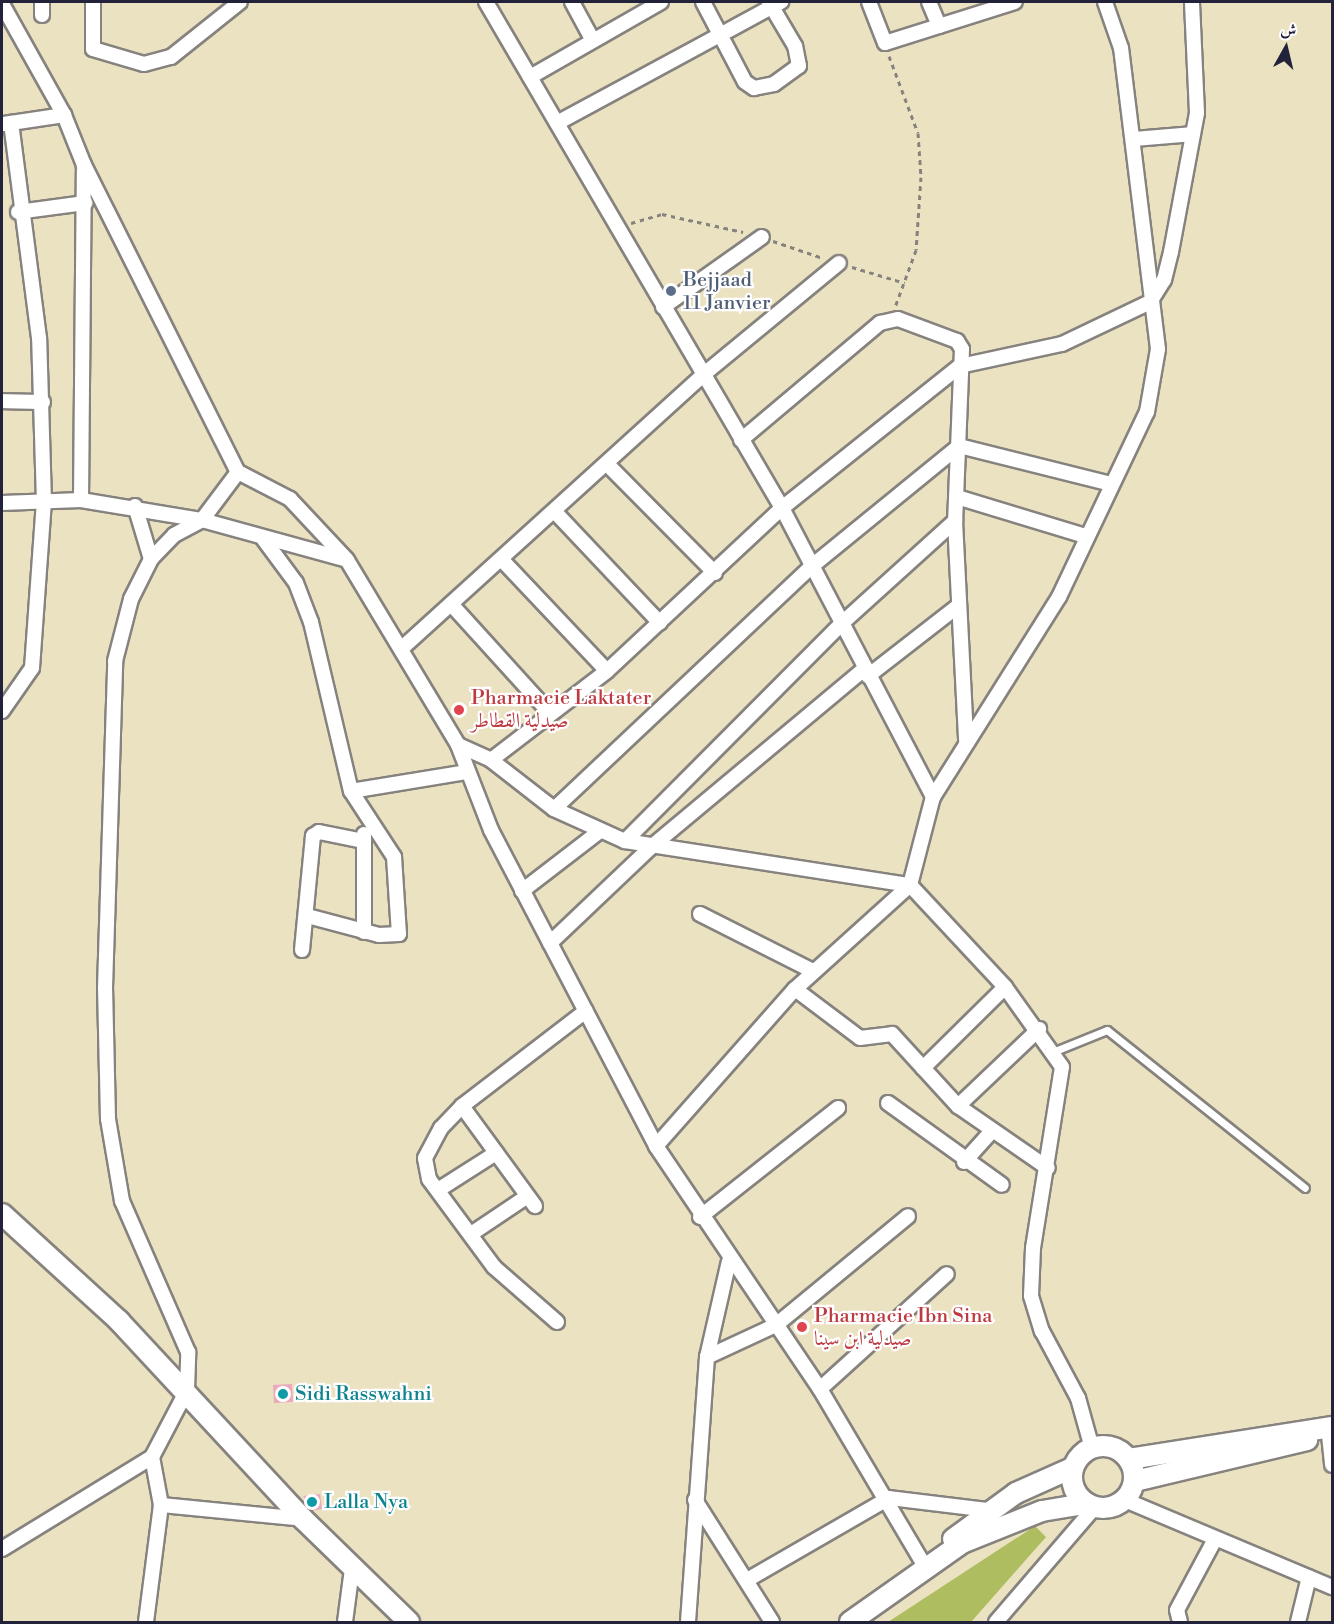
<!DOCTYPE html>
<html>
<head>
<meta charset="utf-8">
<style>
  body { margin:0 }
  #map { position:relative; width:1334px; height:1624px; overflow:hidden; background:#ebe2c2; font-family:"Libre Bodoni",Amiri,serif }
  div>[style] { position:absolute }
  [style*='--x'] { left:calc(var(--x)*1px); top:calc(var(--y)*1px); width:calc(var(--w)*1px); rotate:calc(var(--a)*1deg) }
  .green>* { inset:0; background:#aebd60 }
  .building>* { inset:0; background:#eaa9bd }
  .path>* { height:3px; margin-top:-1.5px; transform-origin:0; background:repeating-linear-gradient(90deg,#86827e 0 4.5px,transparent 0 9px) }
  .roads { filter:drop-shadow(2px 0 #86827e) drop-shadow(-2px 0 #86827e) drop-shadow(0 2px #86827e) drop-shadow(0 -2px #86827e) }
  .lane>* { height:7px; margin:-3.5px; padding:0 3.5px; transform-origin:3.5px; border-radius:3.5px; background:#fff }
  .street>* { height:14px; margin:-7px; padding:0 7px; transform-origin:7px; border-radius:7px; background:#fff }
  .secondary>* { height:20px; margin:-10px; padding:0 10px; transform-origin:10px; border-radius:10px; background:#fff }
  .secondary>.ring { margin:-10px; padding:0; box-sizing:content-box; background:none; border:20px solid #fff; border-radius:50% }
  .dots>* { width:16px; height:16px; translate:-50% -50%; box-sizing:border-box; border:3px solid #fff; border-radius:50% }
  span { translate:-50% -50%; white-space:nowrap; text-align:center; line-height:1.15; -webkit-text-stroke:4.5px #fff; paint-order:stroke }
  .service-label { font-size:20px; color:#4e5e75 }
  .left { translate:0 -50%; text-align:left }
  .health-label { font-size:20px; color:#be3a42 }
  .culture-label { font-size:20px; color:#0d838f }
  .frame { position:absolute; inset:0; border:3px solid #22223b; pointer-events:none }
  .north { position:absolute; left:1256px; top:18px; width:60px; height:60px; -webkit-text-stroke:4px #fff; paint-order:stroke; rotate:8deg; font-size:16px; font-weight:700; line-height:24px; text-align:center; color:#22223b }
  .north::after { content:''; display:block; margin:auto; width:21px; height:27px; background:#22223b; clip-path:polygon(50% 0,100% 100%,50% 72%,0 100%) }
</style>
</head>
<body>
<div id="map">
  <div class="green">
    <i style="clip-path:polygon(1035px 1526px,1046px 1537px,971px 1622px,888px 1622px)"></i>
  </div>
  <div class="building">
    <i style="clip-path:polygon(292px 1384px,293px 1402px,274px 1403px,273px 1385px)"></i>
    <i style="clip-path:polygon(320px 1494px,322px 1509px,312px 1511px,303px 1496px)"></i>
  </div>
  <div class="path">
    <i style="--x:889;--y:56;--w:82;--a:69.4"></i>
    <i style="--x:918;--y:133;--w:44;--a:86.1"></i>
    <i style="--x:921;--y:177;--w:73;--a:93.9"></i>
    <i style="--x:916;--y:250;--w:61;--a:110.2"></i>
    <i style="--x:631;--y:223;--w:32;--a:-16"></i>
    <i style="--x:662;--y:214;--w:83;--a:12.5"></i>
    <i style="--x:773;--y:241;--w:53;--a:18.8"></i>
    <i style="--x:852;--y:267;--w:55;--a:16.8"></i>
  </div>
  <div class="roads">
    <div class="lane">
      <i style="--x:1055;--y:1051;--w:56;--a:-22"></i>
      <i style="--x:1107;--y:1030;--w:253;--a:38.6"></i>
    </div>
    <div class="street">
      <i style="--x:42;--y:2;--w:13;--a:90"></i>
      <i style="--x:93;--y:2;--w:47;--a:90"></i>
      <i style="--x:93;--y:49;--w:53;--a:16.4"></i>
      <i style="--x:144;--y:64;--w:28;--a:-15"></i>
      <i style="--x:171;--y:57;--w:88;--a:-38.6"></i>
      <i style="--x:486;--y:2;--w:586;--a:59.67"></i>
      <i style="--x:782;--y:508;--w:326;--a:62.4"></i>
      <i style="--x:572;--y:2;--w:42;--a:61.6"></i>
      <i style="--x:703;--y:2;--w:90;--a:62.3"></i>
      <i style="--x:745;--y:82;--w:11;--a:34"></i>
      <i style="--x:754;--y:88;--w:20;--a:-11"></i>
      <i style="--x:774;--y:84;--w:31;--a:-36"></i>
      <i style="--x:799;--y:66;--w:20;--a:-101"></i>
      <i style="--x:795;--y:46;--w:51;--a:-120.6"></i>
      <i style="--x:869;--y:2;--w:44;--a:68.7"></i>
      <i style="--x:885;--y:43;--w:136;--a:-17.5"></i>
      <i style="--x:929;--y:2;--w:26;--a:67"></i>
      <i style="--x:2;--y:4;--w:127;--a:60.8"></i>
      <i style="--x:64;--y:115;--w:54;--a:68.2"></i>
      <i style="--x:84;--y:165;--w:343;--a:63.4"></i>
      <i style="--x:238;--y:472;--w:59;--a:27.4"></i>
      <i style="--x:290;--y:499;--w:83;--a:46.9"></i>
      <i style="--x:347;--y:560;--w:216;--a:59"></i>
      <i style="--x:458;--y:745;--w:91;--a:68.8"></i>
      <i style="--x:491;--y:830;--w:356;--a:62.4"></i>
      <i style="--x:656;--y:1146;--w:293;--a:56"></i>
      <i style="--x:820;--y:1389;--w:208;--a:59.4"></i>
      <i style="--x:530;--y:77;--w:151;--a:-29.8"></i>
      <i style="--x:557;--y:123;--w:255;--a:-28.4"></i>
      <i style="--x:4;--y:124;--w:61;--a:-8.5"></i>
      <i style="--x:1135;--y:139;--w:58;--a:-4.9"></i>
      <i style="--x:18;--y:212;--w:68;--a:-7.7"></i>
      <i style="--x:663;--y:307;--w:121;--a:-35.3"></i>
      <i style="--x:2;--y:401;--w:41;--a:1.4"></i>
      <i style="--x:741;--y:440;--w:182;--a:-40.1"></i>
      <i style="--x:880;--y:323;--w:18;--a:-13"></i>
      <i style="--x:898;--y:319;--w:63;--a:20.4"></i>
      <i style="--x:957;--y:341;--w:9;--a:58"></i>
      <i style="--x:962;--y:349;--w:172;--a:92.3"></i>
      <i style="--x:955;--y:521;--w:220;--a:87.1"></i>
      <i style="--x:608;--y:465;--w:152;--a:45.3"></i>
      <i style="--x:957;--y:497;--w:134;--a:16.9"></i>
      <i style="--x:81;--y:500;--w:330;--a:-89.5"></i>
      <i style="--x:2;--y:503;--w:79;--a:-2.2"></i>
      <i style="--x:81;--y:500;--w:123;--a:9.4"></i>
      <i style="--x:202;--y:520;--w:60;--a:-53.1"></i>
      <i style="--x:135;--y:506;--w:55;--a:73.2"></i>
      <i style="--x:556;--y:513;--w:151;--a:46.6"></i>
      <i style="--x:262;--y:537;--w:57;--a:53.5"></i>
      <i style="--x:296;--y:583;--w:42;--a:69"></i>
      <i style="--x:311;--y:622;--w:174;--a:76.7"></i>
      <i style="--x:351;--y:791;--w:79;--a:56.9"></i>
      <i style="--x:394;--y:857;--w:77;--a:86.3"></i>
      <i style="--x:399;--y:934;--w:20;--a:177"></i>
      <i style="--x:379;--y:935;--w:74;--a:-165.2"></i>
      <i style="--x:503;--y:561;--w:151;--a:46.6"></i>
      <i style="--x:451;--y:604;--w:147;--a:47.8"></i>
      <i style="--x:401;--y:649;--w:408;--a:-42.2"></i>
      <i style="--x:703;--y:375;--w:176;--a:-39.5"></i>
      <i style="--x:868;--y:676;--w:114;--a:-37.9"></i>
      <i style="--x:2;--y:711;--w:52;--a:-55.1"></i>
      <i style="--x:32;--y:668;--w:166;--a:-85.9"></i>
      <i style="--x:44;--y:502;--w:164;--a:-91.7"></i>
      <i style="--x:39;--y:338;--w:217;--a:-97.4"></i>
      <i style="--x:458;--y:745;--w:36;--a:24"></i>
      <i style="--x:491;--y:760;--w:80;--a:37.9"></i>
      <i style="--x:554;--y:809;--w:78;--a:24.3"></i>
      <i style="--x:625;--y:841;--w:288;--a:8.8"></i>
      <i style="--x:910;--y:885;--w:139;--a:47"></i>
      <i style="--x:1005;--y:987;--w:98;--a:54.5"></i>
      <i style="--x:1062;--y:1067;--w:183;--a:99.1"></i>
      <i style="--x:1033;--y:1248;--w:48;--a:92.4"></i>
      <i style="--x:1031;--y:1296;--w:37;--a:73"></i>
      <i style="--x:1042;--y:1331;--w:76;--a:61.8"></i>
      <i style="--x:1078;--y:1398;--w:52;--a:74.4"></i>
      <i style="--x:491;--y:760;--w:146;--a:-37.5"></i>
      <i style="--x:607;--y:671;--w:239;--a:-43"></i>
      <i style="--x:782;--y:508;--w:228;--a:-38.6"></i>
      <i style="--x:960;--y:366;--w:104;--a:-12.2"></i>
      <i style="--x:1062;--y:344;--w:98;--a:-25.5"></i>
      <i style="--x:1150;--y:302;--w:26;--a:-58"></i>
      <i style="--x:1164;--y:280;--w:29;--a:-76"></i>
      <i style="--x:1171;--y:252;--w:141;--a:-79.4"></i>
      <i style="--x:1197;--y:113;--w:111;--a:-92.6"></i>
      <i style="--x:351;--y:791;--w:118;--a:-9.3"></i>
      <i style="--x:554;--y:809;--w:354;--a:-43.3"></i>
      <i style="--x:812;--y:566;--w:190;--a:-39.2"></i>
      <i style="--x:959;--y:446;--w:157;--a:14"></i>
      <i style="--x:364;--y:834;--w:98;--a:90"></i>
      <i style="--x:625;--y:841;--w:306;--a:-45.1"></i>
      <i style="--x:841;--y:624;--w:154;--a:-42.1"></i>
      <i style="--x:522;--y:891;--w:98;--a:-37.6"></i>
      <i style="--x:700;--y:914;--w:127;--a:26.8"></i>
      <i style="--x:550;--y:943;--w:138;--a:-43.5"></i>
      <i style="--x:650;--y:848;--w:279;--a:-39.9"></i>
      <i style="--x:302;--y:950;--w:115;--a:-84.5"></i>
      <i style="--x:313;--y:836;--w:7;--a:-34"></i>
      <i style="--x:319;--y:832;--w:46;--a:11.3"></i>
      <i style="--x:795;--y:989;--w:81;--a:37"></i>
      <i style="--x:860;--y:1038;--w:32;--a:-7"></i>
      <i style="--x:892;--y:1034;--w:98;--a:47.5"></i>
      <i style="--x:958;--y:1106;--w:109;--a:34.6"></i>
      <i style="--x:923;--y:1068;--w:115;--a:-44.6"></i>
      <i style="--x:888;--y:1103;--w:140;--a:35.7"></i>
      <i style="--x:462;--y:1106;--w:124;--a:53.9"></i>
      <i style="--x:958;--y:1106;--w:112;--a:-43.5"></i>
      <i style="--x:656;--y:1146;--w:210;--a:-48.5"></i>
      <i style="--x:795;--y:989;--w:155;--a:-42.1"></i>
      <i style="--x:910;--y:885;--w:91;--a:-75.4"></i>
      <i style="--x:933;--y:797;--w:236;--a:-57.8"></i>
      <i style="--x:1059;--y:597;--w:205;--a:-64.6"></i>
      <i style="--x:1147;--y:412;--w:64;--a:-80.1"></i>
      <i style="--x:1158;--y:349;--w:303;--a:-97"></i>
      <i style="--x:1121;--y:48;--w:49;--a:-109.2"></i>
      <i style="--x:964;--y:1162;--w:40;--a:-48"></i>
      <i style="--x:438;--y:1190;--w:69;--a:-32.5"></i>
      <i style="--x:700;--y:1217;--w:176;--a:-38.3"></i>
      <i style="--x:471;--y:1234;--w:66;--a:-33.9"></i>
      <i style="--x:557;--y:1322;--w:84;--a:-138.9"></i>
      <i style="--x:494;--y:1267;--w:109;--a:-126.5"></i>
      <i style="--x:429;--y:1179;--w:21;--a:-101"></i>
      <i style="--x:425;--y:1158;--w:34;--a:-62"></i>
      <i style="--x:441;--y:1128;--w:30;--a:-46"></i>
      <i style="--x:462;--y:1106;--w:156;--a:-37.5"></i>
      <i style="--x:707;--y:1357;--w:76;--a:-24.9"></i>
      <i style="--x:776;--y:1325;--w:171;--a:-39.5"></i>
      <i style="--x:820;--y:1389;--w:171;--a:-42.2"></i>
      <i style="--x:1329;--y:1435;--w:30;--a:84"></i>
      <i style="--x:695;--y:1500;--w:144;--a:57.7"></i>
      <i style="--x:1125;--y:1500;--w:225;--a:22.8"></i>
      <i style="--x:161;--y:1505;--w:143;--a:5.6"></i>
      <i style="--x:2;--y:1549;--w:176;--a:-31.5"></i>
      <i style="--x:152;--y:1457;--w:76;--a:-62.4"></i>
      <i style="--x:187;--y:1390;--w:38;--a:-88"></i>
      <i style="--x:188;--y:1352;--w:165;--a:-113.6"></i>
      <i style="--x:122;--y:1201;--w:83;--a:-99.7"></i>
      <i style="--x:108;--y:1119;--w:131;--a:-91.3"></i>
      <i style="--x:105;--y:988;--w:327;--a:-88.2"></i>
      <i style="--x:115;--y:661;--w:64;--a:-75.5"></i>
      <i style="--x:131;--y:599;--w:45;--a:-63.4"></i>
      <i style="--x:151;--y:559;--w:33;--a:-46"></i>
      <i style="--x:174;--y:535;--w:32;--a:-28"></i>
      <i style="--x:202;--y:520;--w:150;--a:15.4"></i>
      <i style="--x:747;--y:1580;--w:164;--a:-30"></i>
      <i style="--x:889;--y:1498;--w:100;--a:6.9"></i>
      <i style="--x:146;--y:1622;--w:118;--a:-82.7"></i>
      <i style="--x:161;--y:1505;--w:49;--a:-100.6"></i>
      <i style="--x:345;--y:1622;--w:53;--a:-82.5"></i>
      <i style="--x:688;--y:1622;--w:266;--a:-85.9"></i>
      <i style="--x:707;--y:1357;--w:98;--a:-77.1"></i>
      <i style="--x:996;--y:1622;--w:150;--a:-49.3"></i>
      <i style="--x:1180;--y:1622;--w:12;--a:-104"></i>
      <i style="--x:1177;--y:1610;--w:81;--a:-61.8"></i>
      <i style="--x:1298;--y:1622;--w:46;--a:-76.3"></i>
    </div>
    <div class="secondary">
      <i style="--x:2;--y:1214;--w:159;--a:42.4"></i>
      <i style="--x:119;--y:1321;--w:270;--a:47.1"></i>
      <i style="--x:303;--y:1519;--w:148;--a:44.2"></i>
      <i class="ring" style="left:1072px;top:1446px;width:42px;height:42px"></i>
      <i style="--x:1129;--y:1459;--w:206;--a:-9"></i>
      <i style="--x:1135;--y:1481;--w:177;--a:-13.4"></i>
      <i style="--x:953;--y:1539;--w:78;--a:-36.1"></i>
      <i style="--x:1016;--y:1493;--w:61;--a:-24.1"></i>
      <i style="--x:850;--y:1622;--w:137;--a:-35.2"></i>
      <i style="--x:962;--y:1543;--w:86;--a:-21.8"></i>
      <i style="--x:1042;--y:1511;--w:43;--a:-9.5"></i>
    </div>
  </div>
  <div class="dots">
    <i style="left:671px;top:291px;background:#5c6f8a"></i>
    <i style="left:459px;top:710px;background:#e0444e"></i>
    <i style="left:802px;top:1327px;background:#e0444e"></i>
    <i style="left:283px;top:1394px;background:#0f9aa8"></i>
    <i style="left:312px;top:1502px;background:#0f9aa8"></i>
  </div>
  <div class="service-label">
    <span class="left" style="left:683px;top:292px">Bejjaad<br>11 Janvier</span>
  </div>
  <div class="health-label">
    <span class="left" style="left:471px;top:710px">Pharmacie Laktater<br>صيدلية القطاطر</span>
    <span class="left" style="left:814px;top:1328px">Pharmacie Ibn Sina<br>صيدلية ابن سينا</span>
  </div>
  <div class="culture-label">
    <span class="left" style="left:295px;top:1394px">Sidi Rasswahni</span>
    <span class="left" style="left:324px;top:1502px">Lalla Nya</span>
  </div>
  <div class="frame"></div>
  <div class="north">ش</div>
</div>
</body>
</html>
